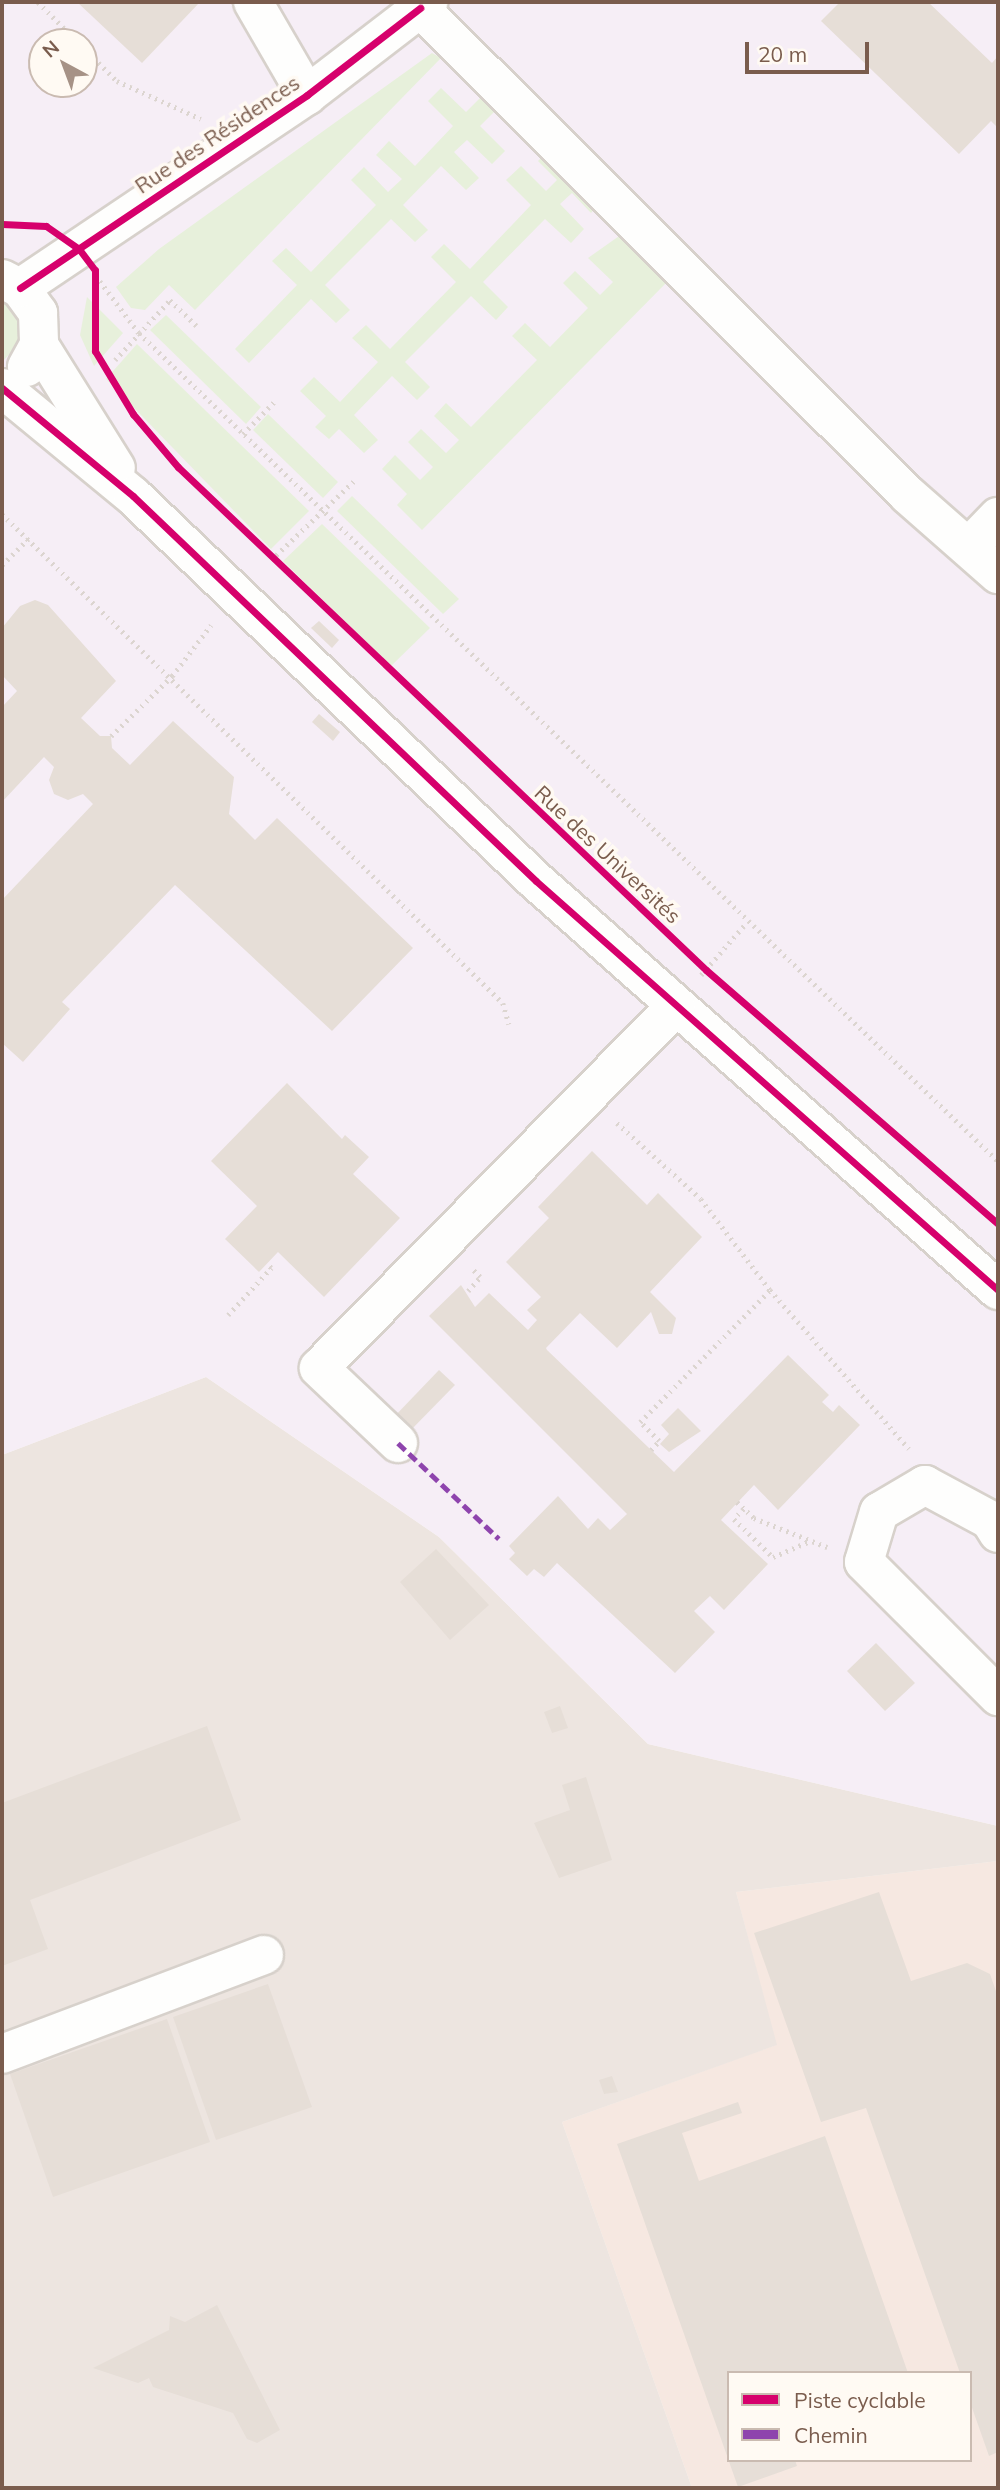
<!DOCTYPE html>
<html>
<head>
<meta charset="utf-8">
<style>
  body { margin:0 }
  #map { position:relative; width:1000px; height:2490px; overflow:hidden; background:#f9f5f0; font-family:Mulish,sans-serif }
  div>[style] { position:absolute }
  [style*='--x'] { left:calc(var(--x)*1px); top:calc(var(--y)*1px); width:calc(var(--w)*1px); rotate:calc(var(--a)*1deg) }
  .commercial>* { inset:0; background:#f6e8e1 }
  .industrial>* { inset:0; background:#ede5e0 }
  .education>* { inset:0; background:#f6eef6 }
  .green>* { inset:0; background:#e7f0db }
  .building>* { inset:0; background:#e6ded7 }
  .path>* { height:4.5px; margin-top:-2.25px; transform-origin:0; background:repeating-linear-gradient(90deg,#dcd5d0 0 2px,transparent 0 7px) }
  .roads { filter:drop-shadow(2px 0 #d7d1cb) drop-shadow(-2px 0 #d7d1cb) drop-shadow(0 2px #d7d1cb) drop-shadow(0 -2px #d7d1cb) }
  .minor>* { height:38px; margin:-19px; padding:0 19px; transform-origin:19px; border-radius:19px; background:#fefefd }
  .quiet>* { height:5px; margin-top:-2.5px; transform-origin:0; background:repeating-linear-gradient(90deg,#8e44ad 0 10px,transparent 0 15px) }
  .cycleway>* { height:7px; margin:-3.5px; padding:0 3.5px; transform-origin:3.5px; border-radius:3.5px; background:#d6006c }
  span { translate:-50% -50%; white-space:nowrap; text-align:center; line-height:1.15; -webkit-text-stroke:7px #fffaf3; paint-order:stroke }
  .street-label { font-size:21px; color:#7a5c4d }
  .frame { position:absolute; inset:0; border:4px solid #7a5c4d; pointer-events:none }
  .legend { position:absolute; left:727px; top:2371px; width:245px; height:91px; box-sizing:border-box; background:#fffaf3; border:2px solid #cabbb1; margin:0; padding:9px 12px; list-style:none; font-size:21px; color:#7a5c4d }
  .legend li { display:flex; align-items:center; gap:14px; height:35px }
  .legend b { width:35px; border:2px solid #cabbb1 }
  .north { position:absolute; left:28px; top:28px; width:70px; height:70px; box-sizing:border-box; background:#fffaf3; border:2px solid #cabbb1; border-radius:50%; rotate:319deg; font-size:19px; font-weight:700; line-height:28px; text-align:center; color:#7a5c4d }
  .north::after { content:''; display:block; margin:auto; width:24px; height:32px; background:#a69286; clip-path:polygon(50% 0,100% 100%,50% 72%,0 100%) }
  .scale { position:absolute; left:745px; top:42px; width:124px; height:32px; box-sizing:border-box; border:4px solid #7a5c4d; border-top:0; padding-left:9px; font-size:21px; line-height:24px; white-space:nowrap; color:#7a5c4d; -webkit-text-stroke:5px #fffaf3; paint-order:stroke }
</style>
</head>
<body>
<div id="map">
  <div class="commercial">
    <i style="clip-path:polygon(evenodd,998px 1861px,998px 2488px,692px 2488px,562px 2122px,776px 2045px,736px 1892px,998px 1861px,729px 2373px,970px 2373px,970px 2460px,729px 2460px,729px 2373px)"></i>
  </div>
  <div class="industrial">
    <i style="clip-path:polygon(206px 1377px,439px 1537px,648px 1744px,998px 1826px,998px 1861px,736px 1892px,777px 2045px,562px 2122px,692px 2488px,2px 2488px,2px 1455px)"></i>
  </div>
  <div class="education">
    <i style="clip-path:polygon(evenodd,2px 2px,998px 2px,998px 1826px,648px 1744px,439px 1537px,206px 1377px,2px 1455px,2px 2px,42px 42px,84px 42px,84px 84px,42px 84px,42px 42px)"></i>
  </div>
  <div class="green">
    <i style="clip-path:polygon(432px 53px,441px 58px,195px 310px,169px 285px,145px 310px,131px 308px,116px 287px,159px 249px)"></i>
    <i style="clip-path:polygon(441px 88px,466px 112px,481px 97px,495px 111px,480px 126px,505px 151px,492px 164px,467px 140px,454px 152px,479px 178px,466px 190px,441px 166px,403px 205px,428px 230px,415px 242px,391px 219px,325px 285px,350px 310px,336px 323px,311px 299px,249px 363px,235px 349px,297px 285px,272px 261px,286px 248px,311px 272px,376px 205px,351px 180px,364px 167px,388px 192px,402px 179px,376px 155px,389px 141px,415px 166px,453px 126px,428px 101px)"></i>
    <i style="clip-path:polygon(542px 157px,595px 208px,591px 213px,572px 193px,560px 204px,584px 229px,571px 243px,545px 219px,483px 282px,508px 307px,496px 320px,471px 296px,405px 362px,430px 387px,417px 400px,392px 376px,354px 415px,378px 440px,364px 453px,339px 429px,329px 439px,315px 427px,326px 416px,300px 391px,314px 377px,340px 402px,378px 362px,352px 338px,366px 325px,390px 349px,456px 282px,431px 257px,444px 244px,470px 269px,531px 205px,506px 180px,521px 166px,546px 191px,557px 180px,538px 161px)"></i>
    <i style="clip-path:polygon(622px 234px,669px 280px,422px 530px,397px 505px,407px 494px,382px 469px,395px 455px,420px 480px,433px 467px,408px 442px,421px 429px,446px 453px,459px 440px,434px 416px,446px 403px,471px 427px,537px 360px,512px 336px,525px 323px,550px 347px,588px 308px,563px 283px,575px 271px,600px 295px,613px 282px,588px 258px)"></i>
    <i style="clip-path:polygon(87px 297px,123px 333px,94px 366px,80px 335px)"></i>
    <i style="clip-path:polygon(2px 299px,21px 319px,21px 342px,2px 362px)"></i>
    <i style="clip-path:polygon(166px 315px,261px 407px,246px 424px,150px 330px)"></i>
    <i style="clip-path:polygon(137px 344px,309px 511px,271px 549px,106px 379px)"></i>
    <i style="clip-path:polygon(268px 414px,338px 482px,323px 498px,253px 430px)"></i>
    <i style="clip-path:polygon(352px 496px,459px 599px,443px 614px,337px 511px)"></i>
    <i style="clip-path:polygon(322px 524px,430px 628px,391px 666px,283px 561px)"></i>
  </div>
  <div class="building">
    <i style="clip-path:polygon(77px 2px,200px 2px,142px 63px)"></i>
    <i style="clip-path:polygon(840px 2px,928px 2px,992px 63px,998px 56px,998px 128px,991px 121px,959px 154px,821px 21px)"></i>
    <i style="clip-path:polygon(35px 600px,48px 605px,116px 681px,81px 718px,100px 736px,111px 736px,112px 748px,130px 765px,173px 721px,234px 777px,229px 814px,255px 840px,277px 818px,413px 948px,332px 1031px,175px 885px,62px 1002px,70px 1009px,23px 1062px,2px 1043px,2px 900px,93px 804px,83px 794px,68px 800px,54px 794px,49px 780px,54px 767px,44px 757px,2px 802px,2px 707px,17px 691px,2px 675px,2px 628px,20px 606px)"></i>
    <i style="clip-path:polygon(319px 621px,339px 640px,332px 648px,311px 628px)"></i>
    <i style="clip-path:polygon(319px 714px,340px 732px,333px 741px,312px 722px)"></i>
    <i style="clip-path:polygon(287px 1083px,342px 1139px,345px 1135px,369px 1157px,353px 1174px,400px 1218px,324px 1297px,278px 1252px,259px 1272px,225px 1239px,257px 1206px,211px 1161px)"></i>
    <i style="clip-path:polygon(592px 1151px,647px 1205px,658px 1193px,702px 1237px,650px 1292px,676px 1318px,672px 1334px,659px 1334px,651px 1312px,617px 1348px,580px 1313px,546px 1348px,547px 1350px,674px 1472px,788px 1355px,829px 1395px,822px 1402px,833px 1412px,839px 1405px,860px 1425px,778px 1510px,754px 1485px,721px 1520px,768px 1564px,724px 1610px,710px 1596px,694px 1611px,715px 1632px,675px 1673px,557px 1563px,544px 1577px,534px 1569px,527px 1576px,509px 1559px,515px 1553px,509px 1546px,558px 1496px,588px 1529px,598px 1518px,610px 1530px,627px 1514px,429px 1316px,461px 1285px,475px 1307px,489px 1293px,528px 1330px,537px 1320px,527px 1310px,541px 1297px,506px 1262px,549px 1218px,538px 1207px)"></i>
    <i style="clip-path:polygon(439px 1370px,455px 1385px,408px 1433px,392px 1419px)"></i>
    <i style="clip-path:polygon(678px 1408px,701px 1431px,669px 1452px,660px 1444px,669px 1434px,661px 1425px)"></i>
    <i style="clip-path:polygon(436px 1549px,489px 1605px,450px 1640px,400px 1582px)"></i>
    <i style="clip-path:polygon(876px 1643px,915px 1683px,885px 1711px,847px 1671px)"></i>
    <i style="clip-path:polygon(560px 1706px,568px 1728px,552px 1733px,544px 1712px)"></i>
    <i style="clip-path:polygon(207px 1726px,241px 1820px,30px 1900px,48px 1949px,2px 1966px,2px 1803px)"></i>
    <i style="clip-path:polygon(586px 1777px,612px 1860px,559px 1878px,534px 1823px,570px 1810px,562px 1785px)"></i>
    <i style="clip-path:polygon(879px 1892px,911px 1981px,967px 1963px,990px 1974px,998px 1997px,998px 2452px,989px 2456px,970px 2402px,970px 2373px,960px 2373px,866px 2108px,821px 2122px,754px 1933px)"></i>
    <i style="clip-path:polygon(268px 1984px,312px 2107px,216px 2140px,173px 2017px)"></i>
    <i style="clip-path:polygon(167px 2019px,210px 2142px,53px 2197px,10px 2074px)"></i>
    <i style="clip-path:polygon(612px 2076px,618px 2092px,604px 2094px,599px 2080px)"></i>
    <i style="clip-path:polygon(738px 2102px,742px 2113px,682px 2133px,699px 2181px,825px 2136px,908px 2373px,729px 2373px,729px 2460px,795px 2460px,797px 2466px,738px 2487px,617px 2144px)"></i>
    <i style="clip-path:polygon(217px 2305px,280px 2430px,257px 2443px,247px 2439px,233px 2413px,153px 2387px,149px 2378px,138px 2383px,93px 2368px,169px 2330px,170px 2316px,185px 2322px)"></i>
  </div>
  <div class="path">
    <i style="--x:38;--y:2;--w:57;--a:45"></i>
    <i style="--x:84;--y:48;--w:47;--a:45"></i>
    <i style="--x:117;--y:81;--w:92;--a:24.3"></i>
    <i style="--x:100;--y:281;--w:65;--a:53.1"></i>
    <i style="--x:139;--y:333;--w:1193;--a:43.95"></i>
    <i style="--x:115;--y:360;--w:81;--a:-47.5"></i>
    <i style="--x:170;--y:300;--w:37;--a:44"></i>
    <i style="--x:243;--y:434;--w:45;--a:-45.9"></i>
    <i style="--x:2;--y:514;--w:700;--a:44.31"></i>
    <i style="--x:503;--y:1003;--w:22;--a:74"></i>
    <i style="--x:271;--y:560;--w:115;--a:-43.6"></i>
    <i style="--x:2;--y:565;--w:37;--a:-45"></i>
    <i style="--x:111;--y:736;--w:86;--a:-44.5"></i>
    <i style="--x:172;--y:676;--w:64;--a:-52.6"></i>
    <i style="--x:701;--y:975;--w:70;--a:-49"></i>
    <i style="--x:617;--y:1123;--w:113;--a:42.1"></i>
    <i style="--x:701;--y:1199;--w:114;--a:52.8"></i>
    <i style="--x:770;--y:1290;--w:211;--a:48.8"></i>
    <i style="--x:468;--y:1291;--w:18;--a:-49"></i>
    <i style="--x:480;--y:1277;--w:11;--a:-135"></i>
    <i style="--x:228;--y:1315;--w:64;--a:-47.5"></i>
    <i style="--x:271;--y:1268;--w:6;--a:-135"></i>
    <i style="--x:651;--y:1450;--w:12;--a:-48"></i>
    <i style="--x:659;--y:1441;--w:27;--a:-135"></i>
    <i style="--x:640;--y:1422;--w:185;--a:-45.4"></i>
    <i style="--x:737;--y:1502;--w:23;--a:43"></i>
    <i style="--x:754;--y:1518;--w:79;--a:21.7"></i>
    <i style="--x:744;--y:1509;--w:14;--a:135"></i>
    <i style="--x:734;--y:1519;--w:54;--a:44.3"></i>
    <i style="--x:773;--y:1557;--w:40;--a:-23.4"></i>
  </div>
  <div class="roads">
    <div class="minor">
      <i style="--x:253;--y:2;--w:108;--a:59.9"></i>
      <i style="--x:420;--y:8;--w:689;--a:44.94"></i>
      <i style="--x:908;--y:495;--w:120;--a:41.3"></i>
      <i style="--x:2;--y:279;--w:20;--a:27"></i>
      <i style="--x:20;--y:288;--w:31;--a:54"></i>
      <i style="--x:38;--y:313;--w:32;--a:88"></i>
      <i style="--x:39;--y:345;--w:25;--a:119"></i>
      <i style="--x:20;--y:288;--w:346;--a:-33.9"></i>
      <i style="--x:307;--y:95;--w:153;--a:-37.5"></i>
      <i style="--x:39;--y:345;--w:145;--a:58"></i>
      <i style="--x:2;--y:388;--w:170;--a:39.5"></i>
      <i style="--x:133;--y:496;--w:557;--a:43.69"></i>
      <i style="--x:536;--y:881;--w:617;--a:41.52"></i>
      <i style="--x:969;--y:547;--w:42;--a:-46"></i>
      <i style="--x:398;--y:1443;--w:109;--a:-136.5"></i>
      <i style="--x:319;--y:1368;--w:508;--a:-45.4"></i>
      <i style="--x:998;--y:1533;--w:15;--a:-122"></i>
      <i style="--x:990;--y:1520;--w:74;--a:-151.7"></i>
      <i style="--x:925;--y:1485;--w:53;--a:149.6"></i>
      <i style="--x:879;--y:1512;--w:52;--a:106.7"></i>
      <i style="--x:864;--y:1562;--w:190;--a:45"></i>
      <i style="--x:2;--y:2054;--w:280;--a:-20.7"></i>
    </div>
  </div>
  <div class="quiet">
    <i style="--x:398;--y:1443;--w:139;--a:43.5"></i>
  </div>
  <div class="cycleway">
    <i style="--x:2;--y:224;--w:44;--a:2.6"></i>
    <i style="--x:46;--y:226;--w:40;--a:34.9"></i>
    <i style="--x:79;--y:249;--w:26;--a:53"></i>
    <i style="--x:95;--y:270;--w:81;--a:90"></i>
    <i style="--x:95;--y:351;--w:74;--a:58.9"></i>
    <i style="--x:133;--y:414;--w:70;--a:49.7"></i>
    <i style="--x:178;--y:467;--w:729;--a:43.61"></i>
    <i style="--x:706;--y:970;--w:387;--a:41"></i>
    <i style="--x:20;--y:288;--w:346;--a:-33.9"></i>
    <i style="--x:307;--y:95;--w:143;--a:-37.6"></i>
    <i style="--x:2;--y:388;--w:170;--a:39.5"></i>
    <i style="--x:133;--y:496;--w:557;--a:43.69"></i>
    <i style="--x:536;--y:881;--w:617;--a:41.52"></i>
  </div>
  <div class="street-label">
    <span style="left:217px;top:134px;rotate:-34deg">Rue des Résidences</span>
    <span style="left:608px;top:854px;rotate:43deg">Rue des Universités</span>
  </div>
  <div class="frame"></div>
  <ul class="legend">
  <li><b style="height:9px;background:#d6006c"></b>Piste cyclable</li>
  <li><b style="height:9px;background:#8e44ad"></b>Chemin</li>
  </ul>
  <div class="north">N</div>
  <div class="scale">20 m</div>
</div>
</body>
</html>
